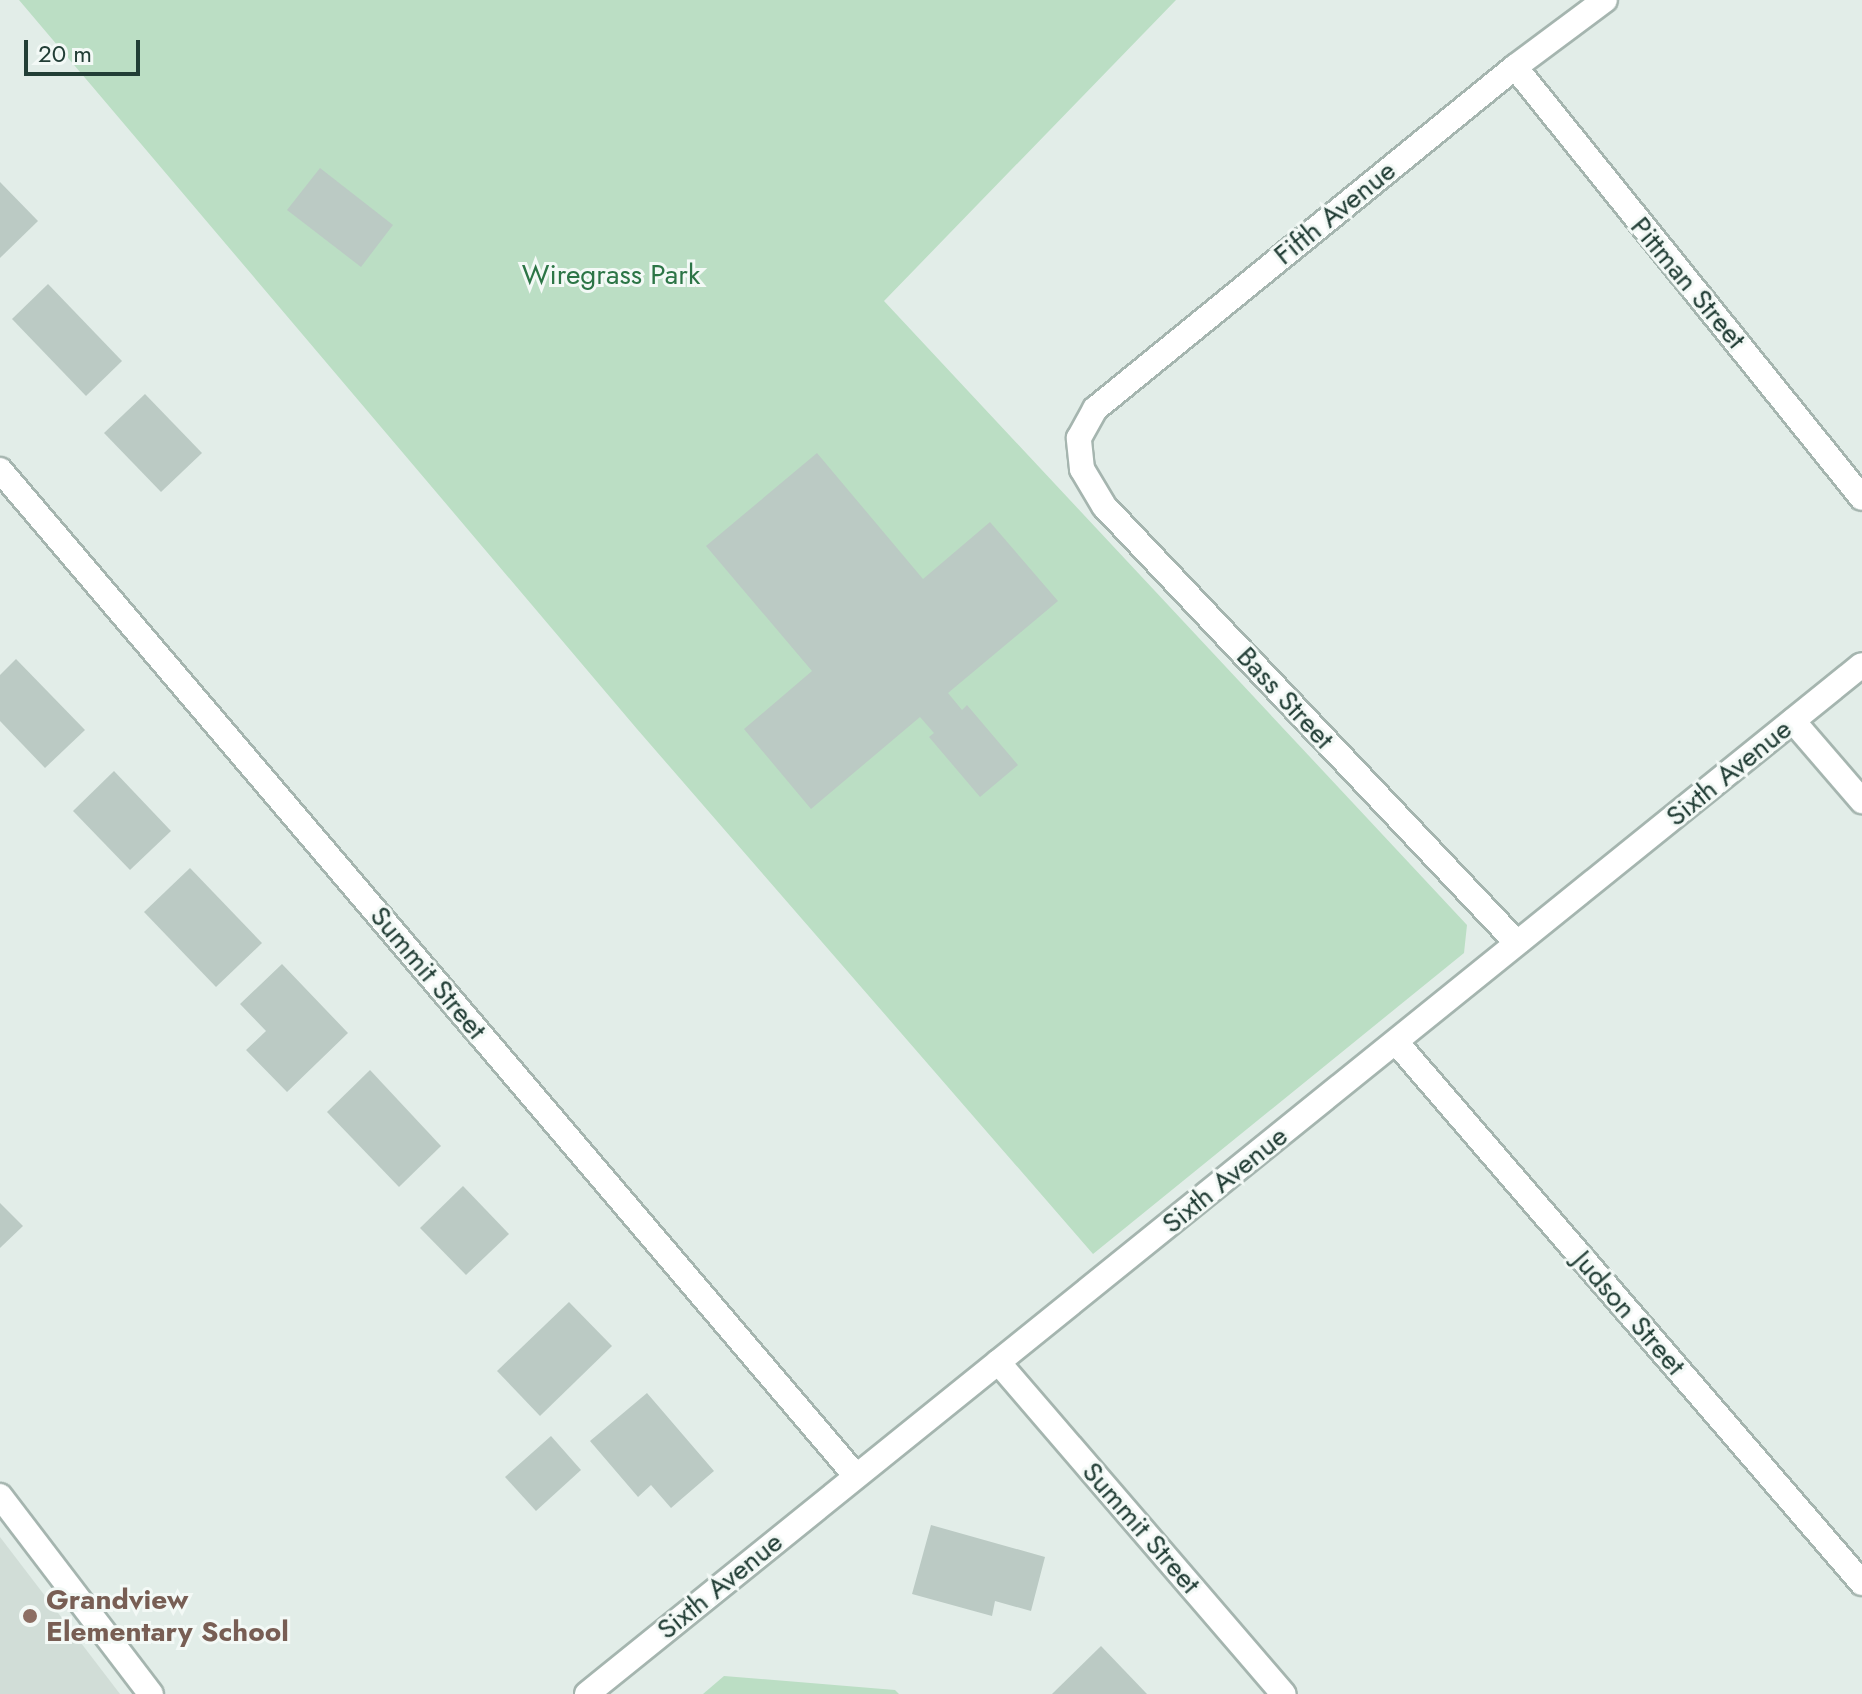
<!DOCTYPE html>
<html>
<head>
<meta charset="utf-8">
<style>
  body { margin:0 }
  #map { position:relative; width:1862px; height:1694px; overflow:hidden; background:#e2ede8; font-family:Jost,sans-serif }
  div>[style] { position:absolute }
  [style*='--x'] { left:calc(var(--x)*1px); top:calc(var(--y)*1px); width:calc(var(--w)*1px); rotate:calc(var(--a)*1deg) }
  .built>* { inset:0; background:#d1ddd7 }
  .green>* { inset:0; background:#bbdec4 }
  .building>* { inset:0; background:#bbcac4 }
  .roads { filter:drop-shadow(2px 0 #a5b5af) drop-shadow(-2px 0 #a5b5af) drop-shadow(0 2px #a5b5af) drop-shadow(0 -2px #a5b5af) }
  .street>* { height:24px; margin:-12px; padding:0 12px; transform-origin:12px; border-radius:12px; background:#fff }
  .secondary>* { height:24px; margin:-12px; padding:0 12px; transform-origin:12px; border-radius:12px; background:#fff }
  .dots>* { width:22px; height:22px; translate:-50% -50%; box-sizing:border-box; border:4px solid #f3f9f6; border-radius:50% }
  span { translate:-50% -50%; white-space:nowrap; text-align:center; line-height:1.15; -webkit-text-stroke:6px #f3f9f6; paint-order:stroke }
  .street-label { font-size:28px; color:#223e36 }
  .park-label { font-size:28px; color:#2c7546 }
  .education-label { font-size:28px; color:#785e54; font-weight:700 }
  .left { translate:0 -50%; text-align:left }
  .scale { position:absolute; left:24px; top:40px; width:116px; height:36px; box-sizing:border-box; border:4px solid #223e36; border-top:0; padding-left:10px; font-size:24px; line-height:28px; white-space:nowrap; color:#223e36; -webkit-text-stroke:6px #f3f9f6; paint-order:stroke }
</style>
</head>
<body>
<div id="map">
  <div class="built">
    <i style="clip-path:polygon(0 1537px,120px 1694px,0 1694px)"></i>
  </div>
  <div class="green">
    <i style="clip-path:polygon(19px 0,1176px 0,884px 301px,1467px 925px,1464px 953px,1093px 1254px,637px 729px)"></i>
    <i style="clip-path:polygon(724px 1676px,895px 1690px,899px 1694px,703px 1694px)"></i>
  </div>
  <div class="building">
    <i style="clip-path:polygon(320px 168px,393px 225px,361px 267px,287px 210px)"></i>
    <i style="clip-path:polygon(0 182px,38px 221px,0 258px)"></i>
    <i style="clip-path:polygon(48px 284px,122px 361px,86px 396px,12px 319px)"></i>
    <i style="clip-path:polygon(145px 394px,202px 453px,161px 492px,104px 433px)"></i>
    <i style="clip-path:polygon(817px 453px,923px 579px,990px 522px,1058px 601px,948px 693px,962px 710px,967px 705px,1018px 765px,980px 797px,929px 737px,934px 733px,920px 717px,811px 809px,744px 729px,812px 671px,706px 546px)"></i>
    <i style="clip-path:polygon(16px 659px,85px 730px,45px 768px,0 721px,0 675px)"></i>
    <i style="clip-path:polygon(114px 771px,171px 831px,130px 870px,73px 811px)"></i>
    <i style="clip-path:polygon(190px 868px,262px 943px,216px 987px,144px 912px)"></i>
    <i style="clip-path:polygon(282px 964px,348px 1033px,287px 1092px,246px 1050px,266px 1031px,240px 1004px)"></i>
    <i style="clip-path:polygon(370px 1070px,441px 1146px,399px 1187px,327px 1112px)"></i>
    <i style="clip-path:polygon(463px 1186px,509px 1234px,466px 1275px,420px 1228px)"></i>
    <i style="clip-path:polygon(0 1203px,23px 1226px,0 1248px)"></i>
    <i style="clip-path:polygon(569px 1302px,612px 1346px,540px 1416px,497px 1371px)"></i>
    <i style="clip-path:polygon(647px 1393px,714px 1471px,671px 1508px,651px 1485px,638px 1497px,590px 1441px)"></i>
    <i style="clip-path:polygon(551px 1436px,581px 1470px,536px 1511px,505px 1477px)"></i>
    <i style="clip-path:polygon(931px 1525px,1045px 1557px,1031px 1611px,995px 1601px,992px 1616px,912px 1594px)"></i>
    <i style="clip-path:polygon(1101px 1646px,1147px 1694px,1052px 1694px)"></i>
  </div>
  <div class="roads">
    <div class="street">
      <i style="--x:1515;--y:67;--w:553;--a:51.16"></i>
      <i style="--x:0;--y:470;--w:1321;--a:49.61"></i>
      <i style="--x:1793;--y:721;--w:106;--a:49.2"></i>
      <i style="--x:1517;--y:943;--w:601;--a:-133.38"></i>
      <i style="--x:1104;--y:506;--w:43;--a:-120.7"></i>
      <i style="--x:1082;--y:469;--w:31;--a:-96"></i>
      <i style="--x:1079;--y:438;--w:33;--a:-61"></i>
      <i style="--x:1095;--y:409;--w:542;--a:-39.16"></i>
      <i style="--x:1515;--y:67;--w:112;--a:-36.7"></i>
      <i style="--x:1396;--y:1042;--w:714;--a:49.26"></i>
      <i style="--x:998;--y:1362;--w:438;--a:49.3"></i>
      <i style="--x:0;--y:1496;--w:249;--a:52.7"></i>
    </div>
    <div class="secondary">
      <i style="--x:587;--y:1694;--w:1638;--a:-38.91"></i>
    </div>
  </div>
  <div class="dots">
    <i style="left:30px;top:1616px;background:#8d6e63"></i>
  </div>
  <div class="street-label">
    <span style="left:1335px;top:213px;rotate:-39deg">Fifth Avenue</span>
    <span style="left:1688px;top:283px;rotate:50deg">Pittman Street</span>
    <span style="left:1285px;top:698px;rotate:47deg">Bass Street</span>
    <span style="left:1729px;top:773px;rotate:-39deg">Sixth Avenue</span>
    <span style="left:428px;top:973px;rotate:50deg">Summit Street</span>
    <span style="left:1225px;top:1180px;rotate:-39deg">Sixth Avenue</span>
    <span style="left:1629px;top:1313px;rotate:49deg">Judson Street</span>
    <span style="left:1141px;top:1528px;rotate:49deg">Summit Street</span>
    <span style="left:720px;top:1586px;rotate:-39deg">Sixth Avenue</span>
  </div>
  <div class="park-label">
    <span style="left:611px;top:275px">Wiregrass Park</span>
  </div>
  <div class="education-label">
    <span class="left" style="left:46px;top:1616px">Grandview<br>Elementary School</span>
  </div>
  <div class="scale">20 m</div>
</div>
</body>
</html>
